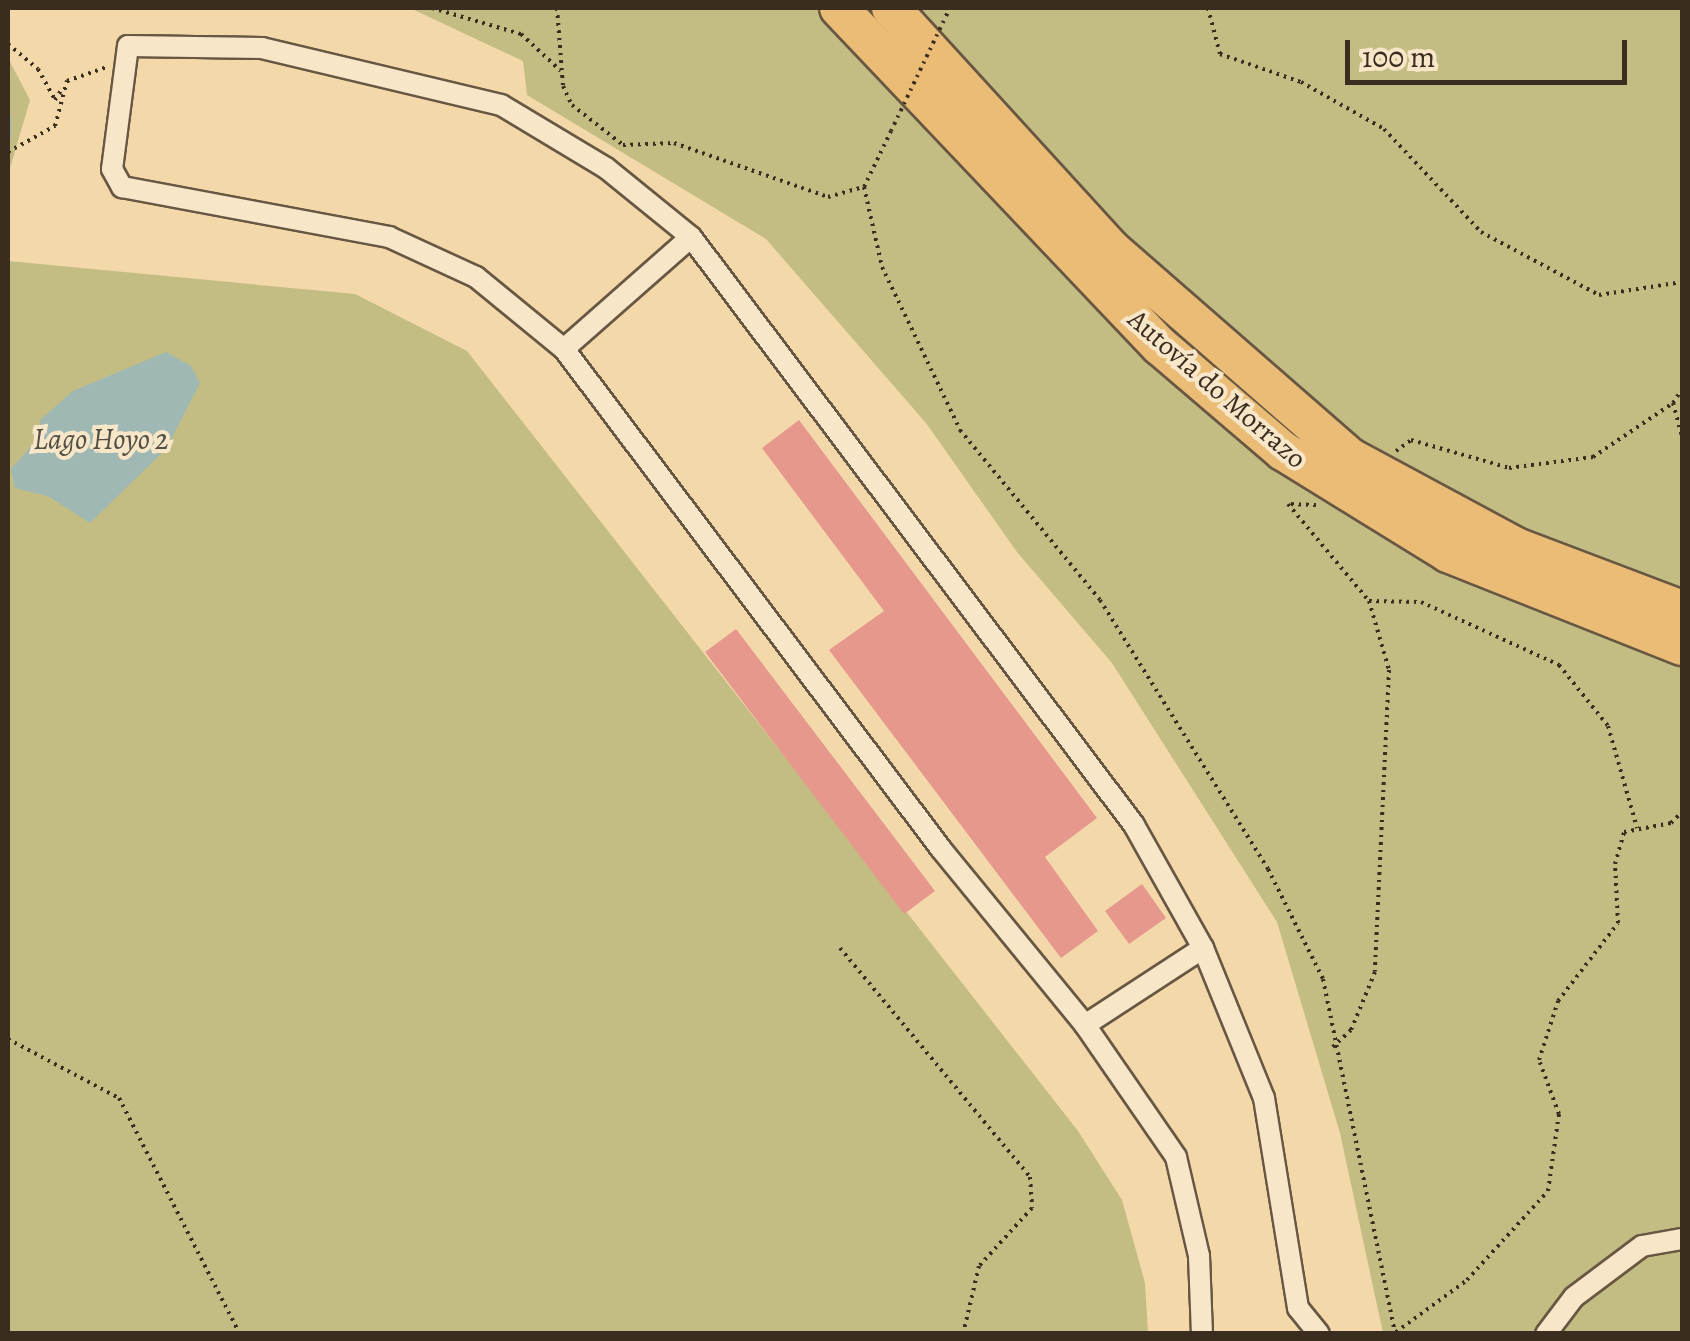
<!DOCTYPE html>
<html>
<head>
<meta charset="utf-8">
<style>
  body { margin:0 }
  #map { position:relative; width:1690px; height:1341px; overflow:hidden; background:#f3d8aa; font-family:Alegreya,serif }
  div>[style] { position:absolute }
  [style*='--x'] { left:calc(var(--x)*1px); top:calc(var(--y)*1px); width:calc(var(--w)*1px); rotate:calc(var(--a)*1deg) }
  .green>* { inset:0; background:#c3bc83 }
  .water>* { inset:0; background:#9fb8b3 }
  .stream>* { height:6px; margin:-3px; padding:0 3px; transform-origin:3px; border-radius:3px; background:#9fb8b3 }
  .building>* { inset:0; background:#e7988d }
  .path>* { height:4px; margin-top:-2px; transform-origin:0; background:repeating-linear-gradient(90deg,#3a2c1f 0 2.5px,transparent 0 7.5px) }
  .roads { filter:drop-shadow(2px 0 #685742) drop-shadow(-2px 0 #685742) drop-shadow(0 2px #685742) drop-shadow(0 -2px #685742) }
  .street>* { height:20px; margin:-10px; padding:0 10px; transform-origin:10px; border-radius:10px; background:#f7e6c8 }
  .highway>* { height:38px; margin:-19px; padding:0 19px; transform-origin:19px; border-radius:19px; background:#eabc75 }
  .path-bridge>* { height:4px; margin-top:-2px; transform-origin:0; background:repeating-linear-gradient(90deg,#3a2c1f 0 2.5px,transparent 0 7.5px) }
  span { translate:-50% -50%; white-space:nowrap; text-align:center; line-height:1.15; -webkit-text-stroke:8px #f7e6c8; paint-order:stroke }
  .street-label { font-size:28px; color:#3a2c1f }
  .water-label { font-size:30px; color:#534f44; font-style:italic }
  .frame { position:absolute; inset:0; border:10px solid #3a2c1f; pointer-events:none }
  .scale { position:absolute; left:1345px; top:40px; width:282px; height:45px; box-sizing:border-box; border:5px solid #3a2c1f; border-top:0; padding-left:12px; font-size:30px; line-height:35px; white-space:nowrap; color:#3a2c1f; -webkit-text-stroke:8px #f7e6c8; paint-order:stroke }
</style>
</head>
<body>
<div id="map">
  <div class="green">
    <i style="clip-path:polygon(410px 8px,1682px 8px,1682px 1333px,1383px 1333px,1340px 1133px,1277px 922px,1112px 663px,1017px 552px,926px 423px,766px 239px,527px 95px,523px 61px)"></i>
    <i style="clip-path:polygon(8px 58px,30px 100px,8px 175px)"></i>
    <i style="clip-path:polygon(8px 261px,355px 294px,467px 351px,1078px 1131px,1122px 1200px,1145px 1283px,1148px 1333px,8px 1333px)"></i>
  </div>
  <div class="water">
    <i style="clip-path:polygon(166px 352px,191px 366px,200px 383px,166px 449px,90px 523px,48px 496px,15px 488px,11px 469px,41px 435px,40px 420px,73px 391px)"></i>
  </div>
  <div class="stream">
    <i style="--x:8;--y:116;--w:20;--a:90"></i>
  </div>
  <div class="building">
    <i style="clip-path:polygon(799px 420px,1097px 818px,1045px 857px,1098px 931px,1061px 958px,829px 650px,884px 611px,762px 448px)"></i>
    <i style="clip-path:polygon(736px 629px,935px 891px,904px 914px,705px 652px)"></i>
    <i style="clip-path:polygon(1142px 884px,1166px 918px,1129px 944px,1105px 911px)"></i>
  </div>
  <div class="path">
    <i style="--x:432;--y:8;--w:93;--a:16.3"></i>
    <i style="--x:521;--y:34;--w:54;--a:42.8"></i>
    <i style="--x:557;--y:8;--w:78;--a:85.6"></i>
    <i style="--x:563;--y:86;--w:21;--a:65"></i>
    <i style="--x:572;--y:105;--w:65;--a:38.1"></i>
    <i style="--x:623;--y:145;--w:51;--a:-2.2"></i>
    <i style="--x:674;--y:143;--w:163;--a:19.3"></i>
    <i style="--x:828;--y:197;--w:37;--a:-16"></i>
    <i style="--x:864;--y:187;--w:62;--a:-64.3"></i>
    <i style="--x:1208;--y:8;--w:48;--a:75.4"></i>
    <i style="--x:1220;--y:54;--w:86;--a:19.1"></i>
    <i style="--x:1301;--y:82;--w:95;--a:29.5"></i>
    <i style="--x:1384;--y:129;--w:141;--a:46.7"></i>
    <i style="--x:1481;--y:232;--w:134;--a:28.1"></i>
    <i style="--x:1599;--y:295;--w:84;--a:-8.9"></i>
    <i style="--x:946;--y:16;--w:9;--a:-63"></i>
    <i style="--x:8;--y:44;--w:39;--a:40"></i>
    <i style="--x:38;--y:69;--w:35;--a:61"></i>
    <i style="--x:55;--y:100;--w:15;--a:-58"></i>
    <i style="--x:8;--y:152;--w:54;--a:-29"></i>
    <i style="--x:55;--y:126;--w:47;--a:-75.1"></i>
    <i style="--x:67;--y:81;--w:42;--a:-19.3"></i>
    <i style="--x:864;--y:187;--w:82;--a:77.3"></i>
    <i style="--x:882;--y:267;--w:181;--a:64.4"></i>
    <i style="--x:960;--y:430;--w:220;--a:50.5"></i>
    <i style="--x:1100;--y:600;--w:317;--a:58"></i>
    <i style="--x:1268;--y:869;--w:123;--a:63.4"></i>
    <i style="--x:1323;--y:979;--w:362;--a:78.5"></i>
    <i style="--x:1673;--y:403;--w:34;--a:75"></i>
    <i style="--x:1396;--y:451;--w:19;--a:-36"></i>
    <i style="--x:1411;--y:440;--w:102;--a:15.9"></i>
    <i style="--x:1509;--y:468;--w:85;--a:-7.5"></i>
    <i style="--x:1593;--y:457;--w:97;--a:-34"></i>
    <i style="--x:1673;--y:403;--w:17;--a:-57"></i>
    <i style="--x:1316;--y:505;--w:28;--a:-178"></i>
    <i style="--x:1288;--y:504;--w:126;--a:50.1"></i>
    <i style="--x:1369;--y:601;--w:72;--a:73.8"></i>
    <i style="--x:1389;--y:670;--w:302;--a:92.7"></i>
    <i style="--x:1375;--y:972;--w:63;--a:112.5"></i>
    <i style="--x:1351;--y:1030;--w:25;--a:137"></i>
    <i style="--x:1369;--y:601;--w:52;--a:1.1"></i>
    <i style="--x:1421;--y:602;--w:152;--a:24.5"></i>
    <i style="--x:1559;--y:665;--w:78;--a:51.2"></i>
    <i style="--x:1608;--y:726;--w:106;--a:74.1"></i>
    <i style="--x:840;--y:948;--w:298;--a:50.3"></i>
    <i style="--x:1030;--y:1177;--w:31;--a:86"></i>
    <i style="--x:1032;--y:1208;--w:79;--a:132.4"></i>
    <i style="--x:979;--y:1266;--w:70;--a:103.2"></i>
    <i style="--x:8;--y:1039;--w:126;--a:28"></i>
    <i style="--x:119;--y:1098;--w:265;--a:62.9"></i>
    <i style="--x:1396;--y:1332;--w:88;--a:-36.2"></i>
    <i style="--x:1467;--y:1280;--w:120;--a:-47.7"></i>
    <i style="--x:1548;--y:1191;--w:78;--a:-81.9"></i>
    <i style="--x:1559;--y:1114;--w:58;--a:-110.3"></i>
    <i style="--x:1539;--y:1060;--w:62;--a:-72.1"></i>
    <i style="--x:1558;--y:1001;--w:98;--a:-52.4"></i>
    <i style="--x:1618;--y:923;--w:59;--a:-92.9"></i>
    <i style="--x:1615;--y:864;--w:33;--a:-74"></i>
    <i style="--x:1624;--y:832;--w:48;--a:-10.8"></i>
    <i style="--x:1671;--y:823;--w:16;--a:-45"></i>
  </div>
  <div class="roads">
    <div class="street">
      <i style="--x:564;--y:349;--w:169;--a:-41.4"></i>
      <i style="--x:1203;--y:948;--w:162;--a:67.9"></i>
      <i style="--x:1264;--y:1098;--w:213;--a:80.8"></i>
      <i style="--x:1298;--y:1308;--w:33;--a:51"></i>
      <i style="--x:1085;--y:1025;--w:141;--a:-33.1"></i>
      <i style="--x:1203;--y:948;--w:141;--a:-119.3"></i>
      <i style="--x:1134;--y:825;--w:736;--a:-126.99"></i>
      <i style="--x:691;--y:237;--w:109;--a:-140.9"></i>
      <i style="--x:606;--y:168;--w:122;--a:-149"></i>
      <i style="--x:501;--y:105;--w:246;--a:-166.6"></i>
      <i style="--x:262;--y:48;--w:134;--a:-179.1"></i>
      <i style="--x:128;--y:46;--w:124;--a:97.4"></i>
      <i style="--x:112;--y:169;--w:21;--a:61"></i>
      <i style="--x:122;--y:187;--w:272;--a:10.6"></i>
      <i style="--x:389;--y:237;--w:96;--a:24.7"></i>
      <i style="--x:476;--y:277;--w:114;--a:39.3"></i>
      <i style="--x:564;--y:349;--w:626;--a:52.98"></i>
      <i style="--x:941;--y:849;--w:227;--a:50.7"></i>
      <i style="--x:1085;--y:1025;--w:160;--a:55.4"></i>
      <i style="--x:1176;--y:1157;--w:102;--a:76.9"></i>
      <i style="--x:1199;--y:1256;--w:78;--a:87.8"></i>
      <i style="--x:1546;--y:1334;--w:46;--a:-52.9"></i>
      <i style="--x:1574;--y:1297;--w:85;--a:-36.9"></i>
      <i style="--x:1642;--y:1246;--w:41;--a:-9.9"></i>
    </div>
    <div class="highway">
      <i style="--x:839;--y:8;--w:466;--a:46.5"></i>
      <i style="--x:1160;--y:346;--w:162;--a:40.5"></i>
      <i style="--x:1283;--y:451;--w:194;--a:31.7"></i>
      <i style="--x:1448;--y:553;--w:252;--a:21.7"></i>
      <i style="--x:891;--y:8;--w:326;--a:47.6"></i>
      <i style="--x:1111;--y:249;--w:318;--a:41.1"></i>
      <i style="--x:1351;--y:458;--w:187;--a:28.3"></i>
      <i style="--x:1516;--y:547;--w:178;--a:20.8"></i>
    </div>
  </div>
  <div class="path-bridge">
    <i style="--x:891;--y:131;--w:127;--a:-64.4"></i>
  </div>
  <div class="street-label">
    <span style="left:1217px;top:389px;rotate:41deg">Autovía do Morrazo</span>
  </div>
  <div class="water-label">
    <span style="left:101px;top:439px">Lago Hoyo 2</span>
  </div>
  <div class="frame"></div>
  <div class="scale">100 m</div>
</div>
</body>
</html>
